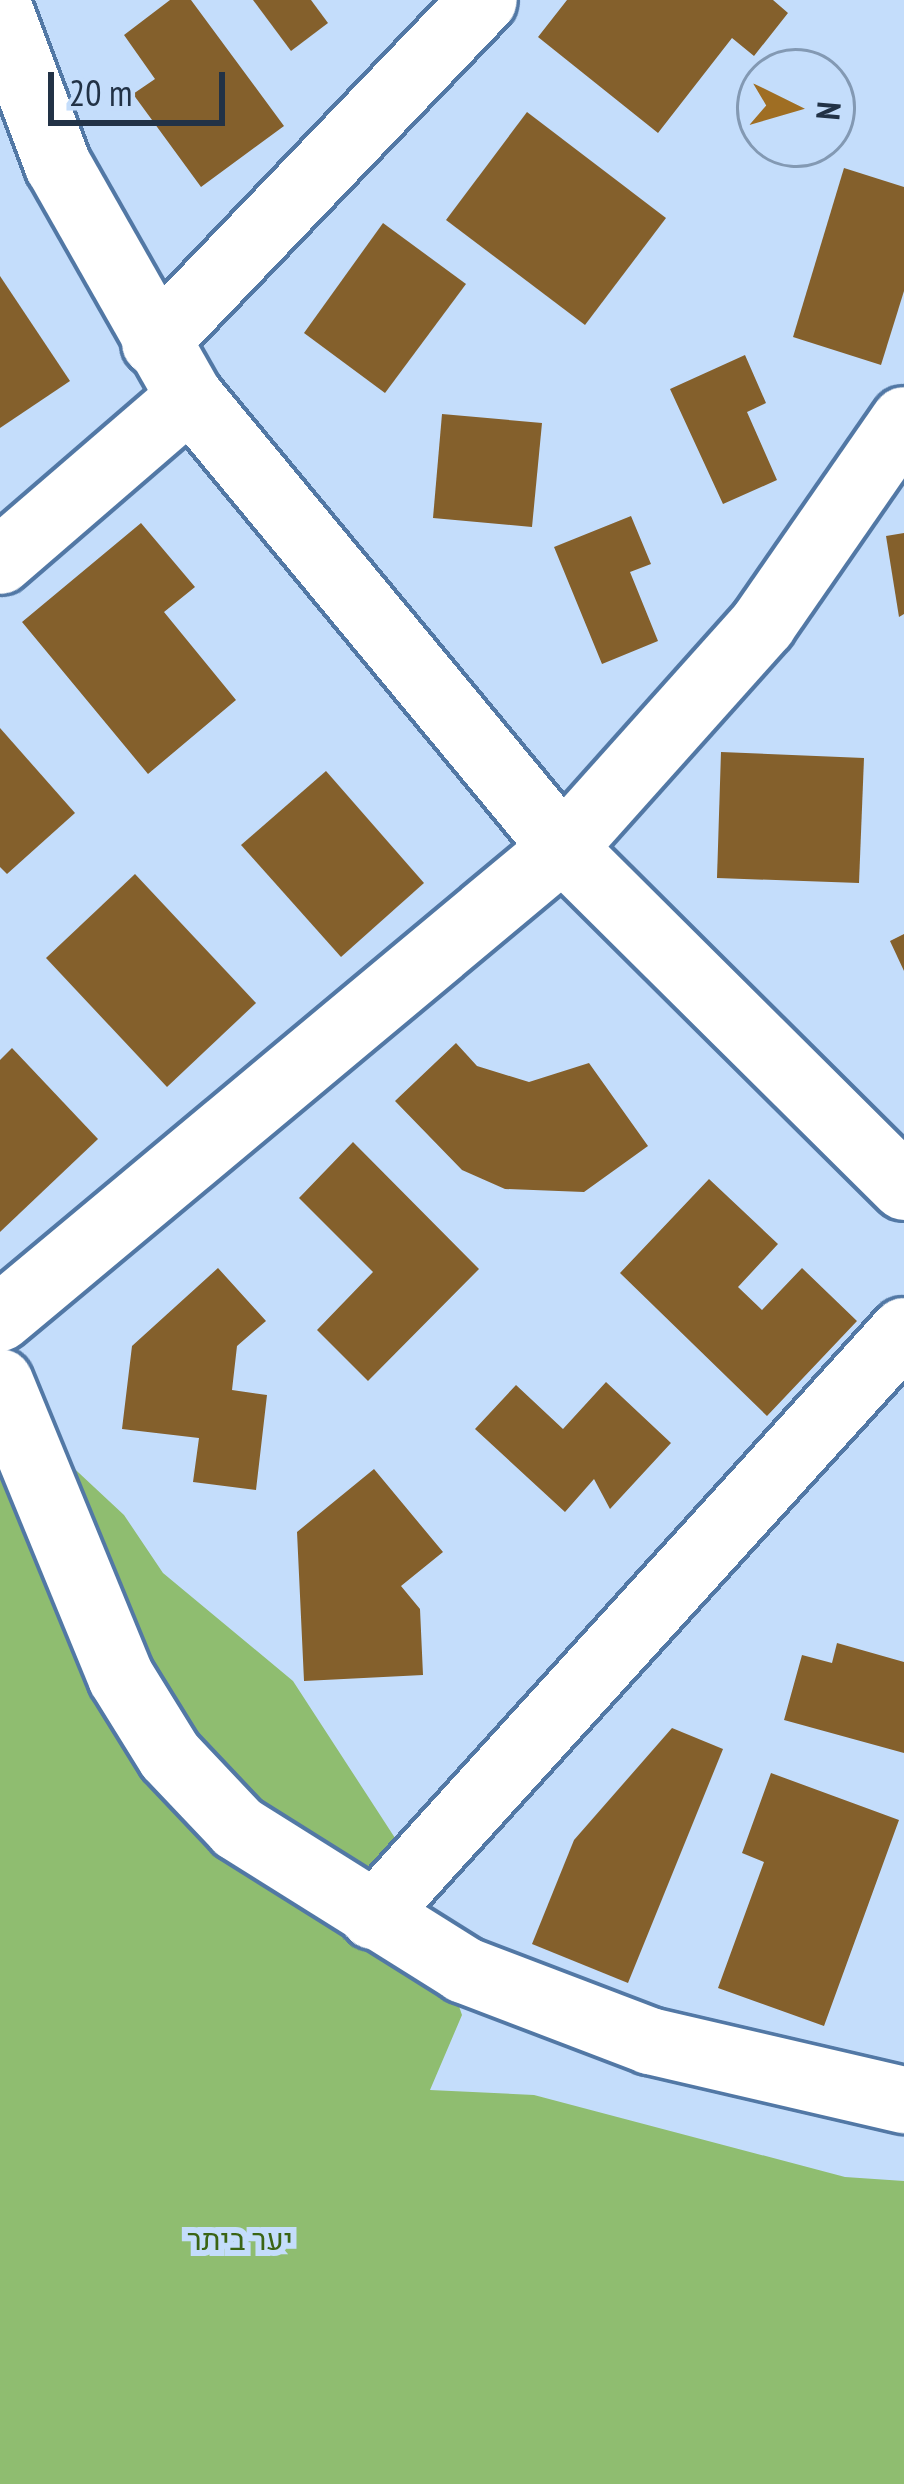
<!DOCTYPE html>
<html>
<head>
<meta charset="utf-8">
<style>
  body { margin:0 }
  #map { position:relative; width:904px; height:2484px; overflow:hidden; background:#c4ddfb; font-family:"PT Sans Narrow",Heebo,sans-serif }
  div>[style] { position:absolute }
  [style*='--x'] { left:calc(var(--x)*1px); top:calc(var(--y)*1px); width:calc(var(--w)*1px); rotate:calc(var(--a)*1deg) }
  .forest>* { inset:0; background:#8fbd70 }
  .building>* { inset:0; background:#84602c }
  .roads { filter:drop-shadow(3px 0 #5278a5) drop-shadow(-3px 0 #5278a5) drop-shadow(0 3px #5278a5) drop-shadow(0 -3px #5278a5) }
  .minor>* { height:66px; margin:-33px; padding:0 33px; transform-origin:33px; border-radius:33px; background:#fff }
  span { translate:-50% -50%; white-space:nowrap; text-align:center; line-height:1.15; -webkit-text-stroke:12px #c4ddfb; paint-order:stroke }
  .park-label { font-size:30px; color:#3a6414 }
  .north { position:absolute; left:736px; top:48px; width:120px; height:120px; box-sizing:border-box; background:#c4ddfb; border:3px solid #8399b3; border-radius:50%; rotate:95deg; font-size:33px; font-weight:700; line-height:48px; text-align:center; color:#223246 }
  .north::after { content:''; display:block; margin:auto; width:42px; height:54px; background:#9f6e23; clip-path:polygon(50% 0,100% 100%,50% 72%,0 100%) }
  .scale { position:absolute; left:48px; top:72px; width:177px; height:54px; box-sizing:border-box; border:6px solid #223246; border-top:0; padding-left:15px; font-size:36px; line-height:42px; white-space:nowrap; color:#223246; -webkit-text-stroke:9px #c4ddfb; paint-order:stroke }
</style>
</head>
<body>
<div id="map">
  <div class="forest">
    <i style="clip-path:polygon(0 1422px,49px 1445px,124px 1515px,163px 1573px,293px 1681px,408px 1858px,462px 2015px,430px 2090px,534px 2095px,845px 2177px,904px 2181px,904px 2484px,0 2484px)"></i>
  </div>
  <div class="building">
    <i style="clip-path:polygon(170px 0,191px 0,284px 126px,201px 187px,133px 94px,155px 79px,124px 35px)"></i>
    <i style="clip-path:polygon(253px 0,311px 0,328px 23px,291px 51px)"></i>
    <i style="clip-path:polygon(567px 0,773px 0,788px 13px,754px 56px,732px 38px,658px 133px,538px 37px)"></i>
    <i style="clip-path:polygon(527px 112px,666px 218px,585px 325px,446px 220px)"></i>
    <i style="clip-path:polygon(844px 168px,904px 187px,904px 291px,881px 365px,793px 337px)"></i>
    <i style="clip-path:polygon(383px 223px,466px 284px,385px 393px,304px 333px)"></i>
    <i style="clip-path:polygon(0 276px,70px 381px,0 428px)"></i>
    <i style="clip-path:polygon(745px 355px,766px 403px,747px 412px,777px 480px,723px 504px,670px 389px)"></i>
    <i style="clip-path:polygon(442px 414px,542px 423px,532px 527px,433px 518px)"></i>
    <i style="clip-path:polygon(631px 516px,651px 564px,630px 572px,658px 641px,602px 664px,554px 547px)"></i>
    <i style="clip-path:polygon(141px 523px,195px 587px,164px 612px,236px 700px,148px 774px,22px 622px)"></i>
    <i style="clip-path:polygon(904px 533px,904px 614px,899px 617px,886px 536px)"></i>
    <i style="clip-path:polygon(0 728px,75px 813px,7px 874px,0 867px)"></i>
    <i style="clip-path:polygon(721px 752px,864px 758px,859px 883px,717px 878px)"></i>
    <i style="clip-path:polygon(326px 771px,424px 883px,341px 957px,241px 845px)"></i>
    <i style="clip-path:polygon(135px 874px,256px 1003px,167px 1087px,46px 958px)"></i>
    <i style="clip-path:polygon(904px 934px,904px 971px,890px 941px)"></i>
    <i style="clip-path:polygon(456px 1043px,477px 1066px,529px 1082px,589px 1063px,648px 1146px,584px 1192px,505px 1189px,462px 1170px,395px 1101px)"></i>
    <i style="clip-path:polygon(12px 1048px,98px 1139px,0 1232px,0 1060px)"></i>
    <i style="clip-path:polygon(353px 1142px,479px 1269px,368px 1381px,317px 1330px,373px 1272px,299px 1198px)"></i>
    <i style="clip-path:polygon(709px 1179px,778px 1244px,738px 1287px,762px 1310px,802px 1268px,857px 1321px,767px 1416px,620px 1273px)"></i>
    <i style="clip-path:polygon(218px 1268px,266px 1321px,237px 1346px,232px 1390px,267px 1395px,256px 1490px,193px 1482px,199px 1438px,122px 1429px,132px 1346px)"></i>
    <i style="clip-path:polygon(606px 1382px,671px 1443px,610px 1509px,594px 1479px,565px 1512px,475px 1429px,516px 1385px,563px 1429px)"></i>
    <i style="clip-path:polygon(374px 1469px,443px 1552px,401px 1586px,420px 1609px,423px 1675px,304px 1681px,297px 1532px)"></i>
    <i style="clip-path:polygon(837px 1643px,904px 1662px,904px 1753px,784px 1720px,802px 1655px,832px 1663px)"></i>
    <i style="clip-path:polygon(672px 1728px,723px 1749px,628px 1983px,532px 1944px,574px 1840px)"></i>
    <i style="clip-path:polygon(771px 1773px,899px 1820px,824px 2026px,718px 1988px,764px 1862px,742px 1853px)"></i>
  </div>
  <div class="roads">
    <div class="minor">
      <i style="--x:0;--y:11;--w:165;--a:69.4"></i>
      <i style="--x:58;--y:165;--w:267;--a:60.4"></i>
      <i style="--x:190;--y:397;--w:585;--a:50.41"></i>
      <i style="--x:563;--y:848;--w:481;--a:44.8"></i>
      <i style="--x:155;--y:343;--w:475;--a:-46.2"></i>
      <i style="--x:0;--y:561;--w:251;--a:-40.8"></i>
      <i style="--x:0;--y:1318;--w:733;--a:-39.86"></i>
      <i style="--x:563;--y:848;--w:300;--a:-48.2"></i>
      <i style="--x:763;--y:624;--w:248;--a:-55.3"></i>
      <i style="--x:0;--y:1382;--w:319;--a:67.7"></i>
      <i style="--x:121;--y:1677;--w:93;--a:58.2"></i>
      <i style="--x:170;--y:1756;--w:99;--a:46.6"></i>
      <i style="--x:238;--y:1828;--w:267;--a:32.1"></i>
      <i style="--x:464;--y:1970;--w:199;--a:20.9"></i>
      <i style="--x:650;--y:2041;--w:261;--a:13.1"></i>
      <i style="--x:373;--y:1916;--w:790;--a:-47.77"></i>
    </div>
  </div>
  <div class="park-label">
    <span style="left:240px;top:2239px">יער ביתר</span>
  </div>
  <div class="north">N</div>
  <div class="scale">20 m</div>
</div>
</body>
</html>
